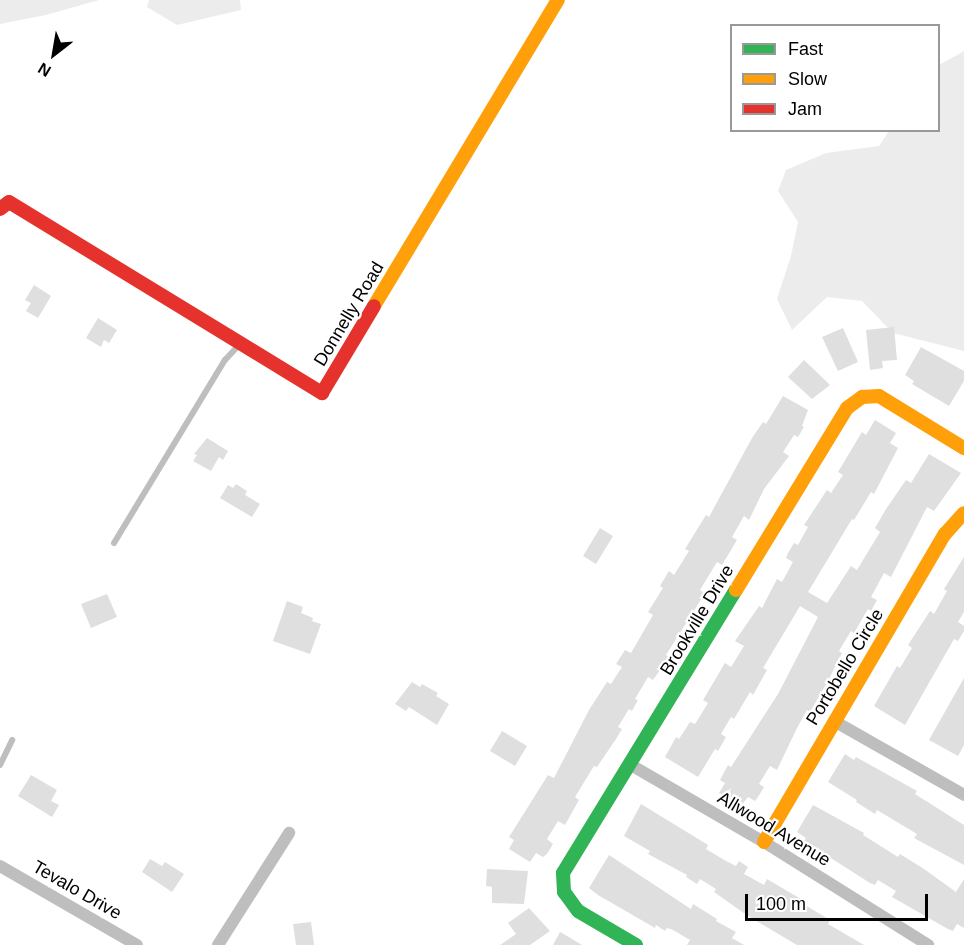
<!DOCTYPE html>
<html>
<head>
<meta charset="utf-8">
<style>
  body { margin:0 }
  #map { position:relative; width:964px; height:945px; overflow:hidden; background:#fff; font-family:Helvetica,sans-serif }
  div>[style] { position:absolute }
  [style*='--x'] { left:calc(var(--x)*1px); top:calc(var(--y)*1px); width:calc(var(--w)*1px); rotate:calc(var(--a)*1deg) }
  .green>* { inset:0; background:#ececec }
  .building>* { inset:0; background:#dfdfdf }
  .lane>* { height:6px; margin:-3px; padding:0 3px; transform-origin:3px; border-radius:3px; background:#bebebe }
  .street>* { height:12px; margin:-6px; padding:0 6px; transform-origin:6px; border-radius:6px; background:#bebebe }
  .fast>* { height:14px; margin:-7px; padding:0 7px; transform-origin:7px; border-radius:7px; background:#30b455 }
  .slow>* { height:14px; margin:-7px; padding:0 7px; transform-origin:7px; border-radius:7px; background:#ff9f0a }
  .jam>* { height:14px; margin:-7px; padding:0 7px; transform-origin:7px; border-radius:7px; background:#e5322d }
  span { translate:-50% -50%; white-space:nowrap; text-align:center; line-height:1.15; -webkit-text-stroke:4.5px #fff; paint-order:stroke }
  .street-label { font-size:18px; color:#000 }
  .legend { position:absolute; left:730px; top:24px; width:210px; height:108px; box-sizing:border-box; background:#fff; border:2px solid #999; margin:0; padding:8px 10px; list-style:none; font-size:18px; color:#000 }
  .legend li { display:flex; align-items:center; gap:12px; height:30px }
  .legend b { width:30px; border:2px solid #999 }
  .north { position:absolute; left:24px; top:24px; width:60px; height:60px; -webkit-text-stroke:4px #fff; paint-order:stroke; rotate:211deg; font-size:16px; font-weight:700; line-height:24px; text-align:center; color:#000 }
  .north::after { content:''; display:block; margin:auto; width:21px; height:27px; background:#000; clip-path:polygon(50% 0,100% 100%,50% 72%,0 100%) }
  .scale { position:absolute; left:745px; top:894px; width:183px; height:27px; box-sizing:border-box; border:3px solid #000; border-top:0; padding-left:8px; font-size:18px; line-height:21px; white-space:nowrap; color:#000; -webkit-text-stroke:4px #fff; paint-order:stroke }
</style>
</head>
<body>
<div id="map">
  <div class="green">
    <i style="clip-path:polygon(0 0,99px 0,46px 15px,0 24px)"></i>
    <i style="clip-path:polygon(149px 0,240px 0,241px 10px,177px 25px,147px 7px)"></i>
    <i style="clip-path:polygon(964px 51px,964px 351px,893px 333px,862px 301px,827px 297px,792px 330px,777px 299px,791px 256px,798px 222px,778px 191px,786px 170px,826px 153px,879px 146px,889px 131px,938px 130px,939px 65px)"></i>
  </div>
  <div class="building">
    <i style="clip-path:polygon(34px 285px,51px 296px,38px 318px,26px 311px,31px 303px,25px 300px)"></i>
    <i style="clip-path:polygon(98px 318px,117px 330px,109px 343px,104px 340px,101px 347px,86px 338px)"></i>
    <i style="clip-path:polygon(894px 327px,897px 360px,882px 361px,883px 368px,870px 370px,866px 330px)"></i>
    <i style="clip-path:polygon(843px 328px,858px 362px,838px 371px,822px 337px)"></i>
    <i style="clip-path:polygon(921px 347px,964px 371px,964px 381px,949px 406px,912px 384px,914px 381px,905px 375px)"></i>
    <i style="clip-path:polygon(804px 360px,830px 385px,812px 399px,788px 377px)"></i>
    <i style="clip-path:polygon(783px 396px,808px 410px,802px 426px,804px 427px,798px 437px,794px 435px,783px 452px,789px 456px,764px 489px,749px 520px,744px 516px,732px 537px,737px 540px,722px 565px,717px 562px,700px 590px,703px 592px,702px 598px,666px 655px,669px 657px,653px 680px,648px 677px,635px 699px,638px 700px,632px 711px,629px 709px,618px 727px,622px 729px,616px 739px,597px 767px,594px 766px,575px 797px,579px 800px,565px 825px,558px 821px,547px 839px,553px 844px,547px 854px,543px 857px,536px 853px,530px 862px,509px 849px,514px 840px,509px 837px,548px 775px,554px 778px,589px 710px,607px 682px,611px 684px,622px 667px,616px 664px,625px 650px,631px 653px,653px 615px,648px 612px,663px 588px,660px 586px,669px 571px,674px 575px,689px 551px,685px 549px,706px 515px,709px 517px,752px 438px,763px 422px,766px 424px)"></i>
    <i style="clip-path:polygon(875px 420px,896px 433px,890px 443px,898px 448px,874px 494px,871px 492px,854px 520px,852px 519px,808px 592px,827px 603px,851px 566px,857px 570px,880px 532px,875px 528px,886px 509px,906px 480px,911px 483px,929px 454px,961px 473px,934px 511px,927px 507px,891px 577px,884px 573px,871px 597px,877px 600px,871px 611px,868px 609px,854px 633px,851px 631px,839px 651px,842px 653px,828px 681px,810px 712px,807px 710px,797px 728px,777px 770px,770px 766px,759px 784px,764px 787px,758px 797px,755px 801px,748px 797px,741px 806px,719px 793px,725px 783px,720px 780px,728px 765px,731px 767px,778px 694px,818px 617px,800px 606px,763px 668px,767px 670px,753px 695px,750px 692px,734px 719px,731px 717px,721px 734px,726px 737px,718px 751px,715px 749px,698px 777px,665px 757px,676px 737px,679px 739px,690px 722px,695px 724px,708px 703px,703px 700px,725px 663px,731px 667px,744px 646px,735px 641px,759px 606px,762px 608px,777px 579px,782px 582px,793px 562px,786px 558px,788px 553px,794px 543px,798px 545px,808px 527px,804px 525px,827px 490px,831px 493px,843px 475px,838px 472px,862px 432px,866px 435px)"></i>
    <i style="clip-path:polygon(207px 438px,228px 451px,223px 460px,219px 457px,211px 471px,193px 461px,197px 455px,194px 454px)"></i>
    <i style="clip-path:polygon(236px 484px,247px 491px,245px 495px,260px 504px,252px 517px,220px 498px,228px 485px,233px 488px)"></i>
    <i style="clip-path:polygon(600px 528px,613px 536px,596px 564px,583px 556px)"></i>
    <i style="clip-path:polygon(964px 557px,964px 612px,958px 622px,964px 626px,964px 631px,958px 641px,954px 639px,905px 725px,874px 706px,897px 666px,900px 668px,912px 648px,908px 645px,930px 611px,934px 614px,947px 591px,944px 589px)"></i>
    <i style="clip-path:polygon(107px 594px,117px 617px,91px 628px,81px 604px)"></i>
    <i style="clip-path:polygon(287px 601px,303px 607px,301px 613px,313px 618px,312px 621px,321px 624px,310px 654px,273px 641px)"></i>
    <i style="clip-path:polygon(964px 678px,964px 745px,958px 756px,929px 740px)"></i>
    <i style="clip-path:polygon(412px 682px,420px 687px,422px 684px,438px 693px,436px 696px,449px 704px,437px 725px,409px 707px,406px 711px,395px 704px)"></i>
    <i style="clip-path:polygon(502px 731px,527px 746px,515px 766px,490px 751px)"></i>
    <i style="clip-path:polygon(845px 754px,854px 760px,856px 757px,917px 791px,915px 794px,964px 825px,964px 865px,914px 838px,917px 834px,877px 810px,875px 814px,856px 802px,857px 800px,828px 782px)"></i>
    <i style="clip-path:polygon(31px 775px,57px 790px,51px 801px,59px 805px,52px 817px,18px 796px)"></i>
    <i style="clip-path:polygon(641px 804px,708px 845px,706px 849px,726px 861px,736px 866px,739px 861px,748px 867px,744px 874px,764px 885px,767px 879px,806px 902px,805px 905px,830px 920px,828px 924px,864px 945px,797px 945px,748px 916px,714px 892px,716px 889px,700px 879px,697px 884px,686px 877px,687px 875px,648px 854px,650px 851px,624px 836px)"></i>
    <i style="clip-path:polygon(813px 805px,864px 833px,863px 835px,898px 857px,900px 854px,924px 869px,956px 892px,964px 879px,964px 928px,957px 924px,953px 931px,948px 929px,892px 897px,896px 891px,878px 880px,875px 885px,870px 883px,804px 841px,806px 838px,797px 832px)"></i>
    <i style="clip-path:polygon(609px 855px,691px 909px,693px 904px,717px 919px,716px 921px,736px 932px,732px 938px,744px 945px,687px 945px,690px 940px,673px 930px,667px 928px,665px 931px,656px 925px,655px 928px,598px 895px,589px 888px)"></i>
    <i style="clip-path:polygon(150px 859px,162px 866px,165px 862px,184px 874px,172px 892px,142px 872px)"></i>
    <i style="clip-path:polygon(487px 869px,528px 871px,524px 904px,492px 903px,492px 887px,486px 886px)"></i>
    <i style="clip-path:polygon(529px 908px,550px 931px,530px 945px,500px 945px,516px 934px,508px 923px)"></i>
    <i style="clip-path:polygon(311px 922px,314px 945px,296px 945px,293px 924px)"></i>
    <i style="clip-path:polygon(560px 932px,562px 933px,582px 945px,553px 945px)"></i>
  </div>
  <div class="lane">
    <i style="--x:114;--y:543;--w:214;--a:-58.8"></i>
    <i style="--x:225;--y:360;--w:19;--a:-47"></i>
    <i style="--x:0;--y:765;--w:28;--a:-64"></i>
  </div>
  <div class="street">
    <i style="--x:834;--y:721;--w:150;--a:29.6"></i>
    <i style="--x:631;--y:765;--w:154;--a:30.1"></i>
    <i style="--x:764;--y:842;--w:194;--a:32.1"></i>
    <i style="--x:0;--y:866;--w:158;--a:30"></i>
    <i style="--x:218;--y:945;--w:133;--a:-57.6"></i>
  </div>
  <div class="fast">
    <i style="--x:636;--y:945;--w:67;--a:-149.6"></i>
    <i style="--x:578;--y:911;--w:24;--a:-126"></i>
    <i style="--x:564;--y:892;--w:19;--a:-93"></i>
    <i style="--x:563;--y:873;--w:332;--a:-58.6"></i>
  </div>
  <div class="slow">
    <i style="--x:374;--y:306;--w:357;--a:-59"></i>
    <i style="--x:736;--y:590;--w:213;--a:-58.6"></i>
    <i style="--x:847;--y:408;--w:19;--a:-36"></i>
    <i style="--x:862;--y:397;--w:17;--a:-3"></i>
    <i style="--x:879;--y:396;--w:100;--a:31.5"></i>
    <i style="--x:764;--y:842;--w:357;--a:-59.6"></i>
    <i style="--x:945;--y:534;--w:28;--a:-48"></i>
  </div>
  <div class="jam">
    <i style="--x:0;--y:209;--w:11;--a:-38"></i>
    <i style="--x:9;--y:202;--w:367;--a:31.4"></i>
    <i style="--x:322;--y:393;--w:101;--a:-59.1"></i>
  </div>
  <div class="street-label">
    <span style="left:349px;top:314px;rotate:-59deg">Donnelly Road</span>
    <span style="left:697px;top:620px;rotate:-59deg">Brookville Drive</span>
    <span style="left:845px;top:667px;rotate:-59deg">Portobello Circle</span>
    <span style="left:774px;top:829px;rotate:31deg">Allwood Avenue</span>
    <span style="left:77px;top:890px;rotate:30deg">Tevalo Drive</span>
  </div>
  <ul class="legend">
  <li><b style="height:8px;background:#30b455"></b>Fast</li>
  <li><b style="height:8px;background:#ff9f0a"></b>Slow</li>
  <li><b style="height:8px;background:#e5322d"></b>Jam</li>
  </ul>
  <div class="north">N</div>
  <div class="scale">100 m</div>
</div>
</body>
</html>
